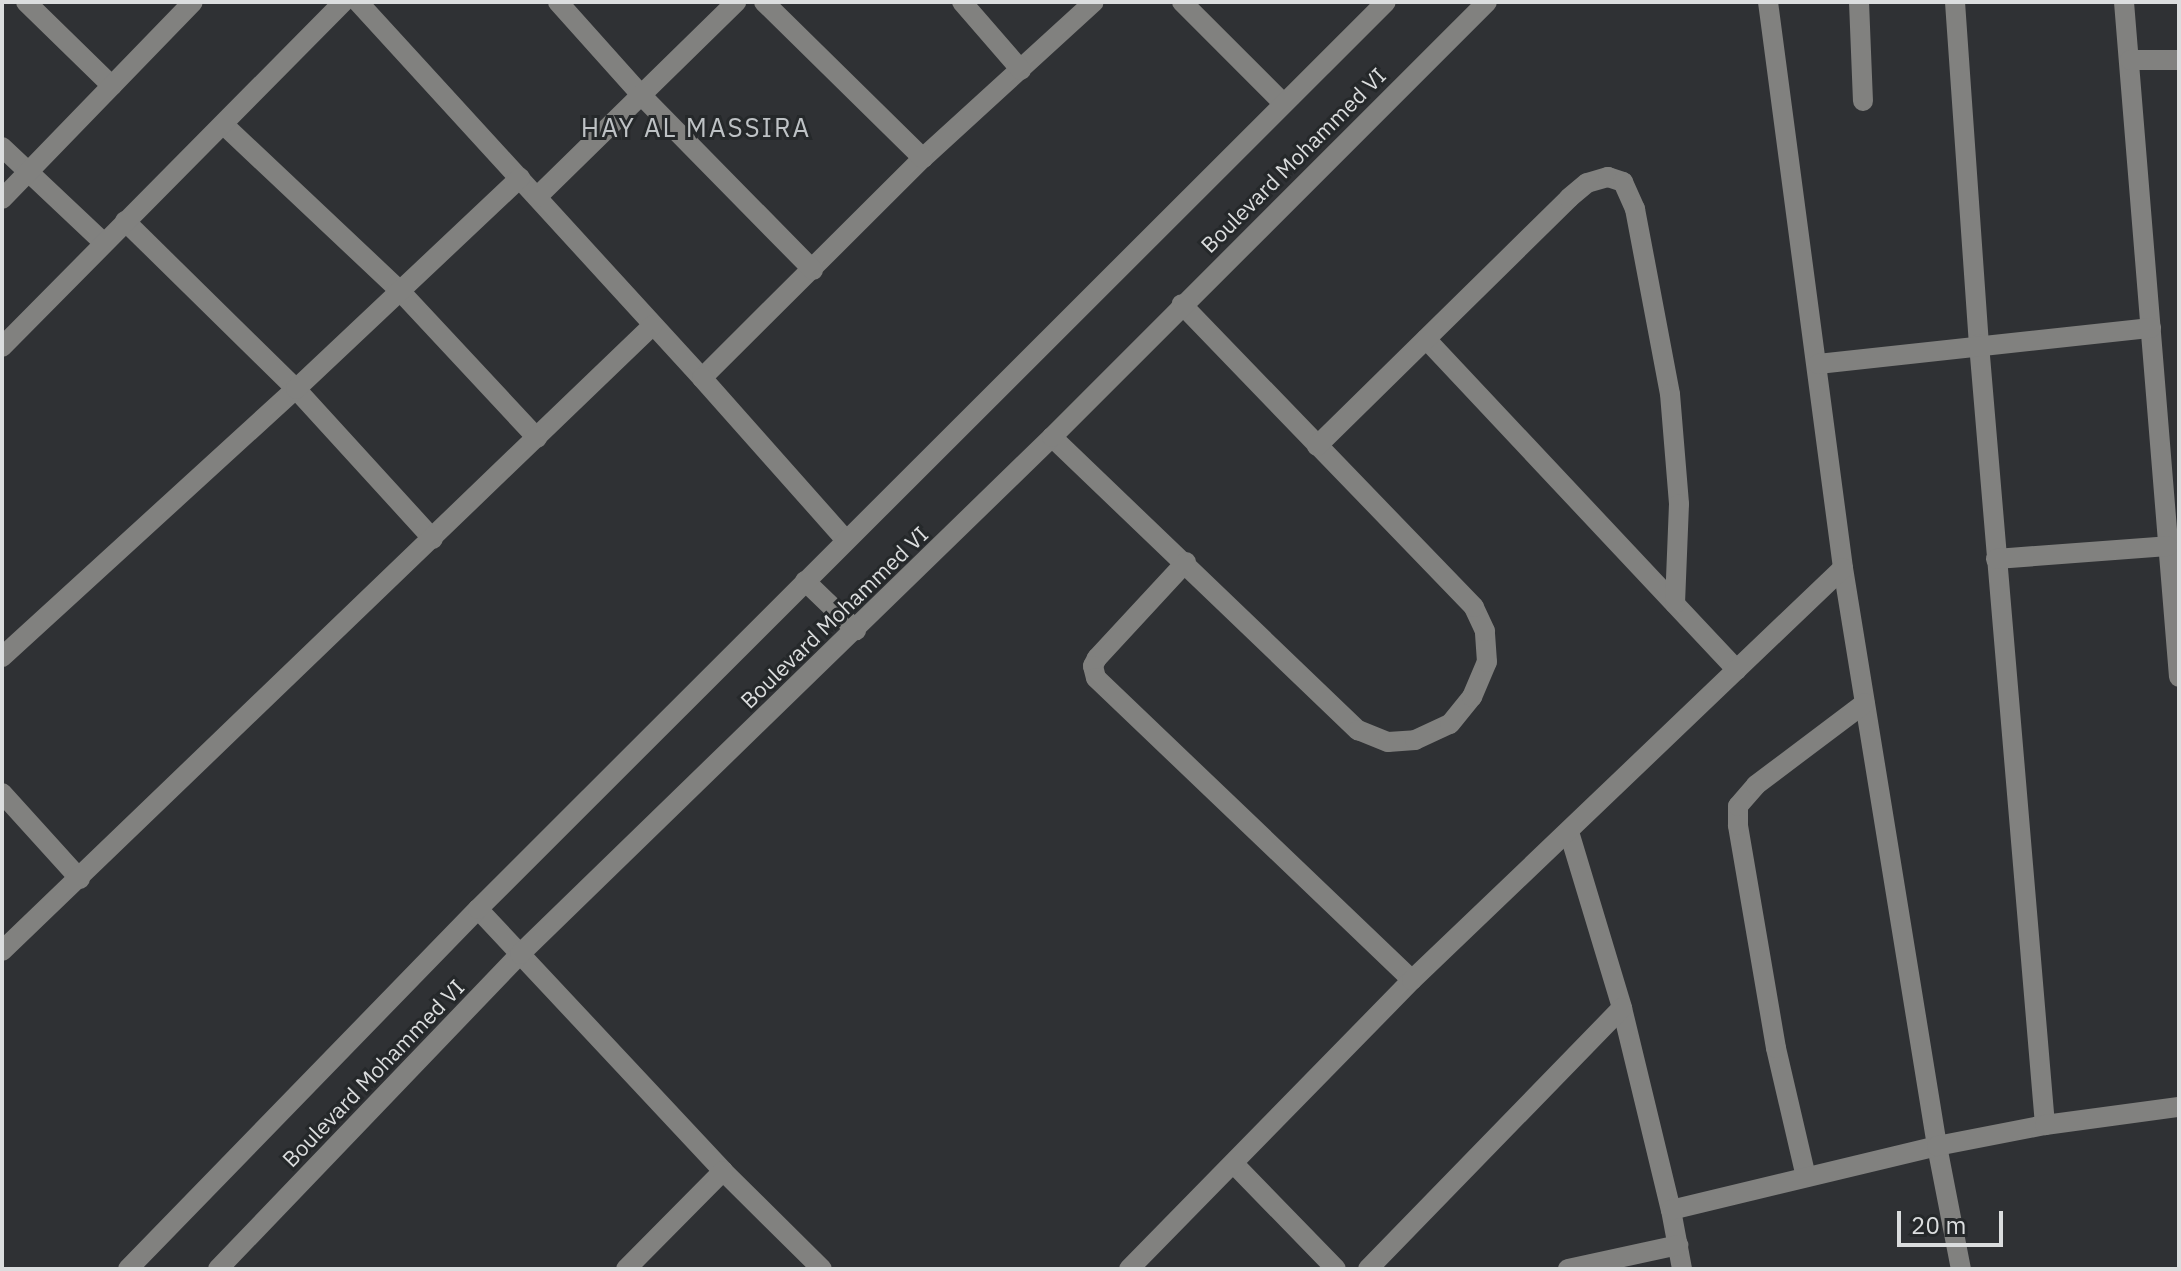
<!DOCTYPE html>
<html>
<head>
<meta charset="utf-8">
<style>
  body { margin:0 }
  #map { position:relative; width:2181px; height:1271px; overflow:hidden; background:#2f3134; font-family:"IBM Plex Sans",sans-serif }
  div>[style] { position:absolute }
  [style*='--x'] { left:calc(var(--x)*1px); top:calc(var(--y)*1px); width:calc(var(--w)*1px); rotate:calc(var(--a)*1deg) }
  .minor>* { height:20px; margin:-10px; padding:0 10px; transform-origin:10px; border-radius:10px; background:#81817f }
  span { translate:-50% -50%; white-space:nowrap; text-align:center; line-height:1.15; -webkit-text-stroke:6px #25282a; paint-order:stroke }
  .street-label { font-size:22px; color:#dbddde }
  .quarter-label { font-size:26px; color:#bec2c5; letter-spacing:2px }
  .frame { position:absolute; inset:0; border:4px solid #dbddde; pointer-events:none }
  .scale { position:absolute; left:1897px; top:1211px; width:106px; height:36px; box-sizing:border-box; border:4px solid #dbddde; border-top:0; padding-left:10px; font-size:24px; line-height:28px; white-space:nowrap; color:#dbddde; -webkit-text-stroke:6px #25282a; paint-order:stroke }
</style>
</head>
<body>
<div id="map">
  <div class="minor">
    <i style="--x:26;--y:2;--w:120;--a:44.3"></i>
    <i style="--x:358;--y:2;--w:510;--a:47.54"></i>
    <i style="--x:702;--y:378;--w:312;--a:-44.9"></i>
    <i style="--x:923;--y:158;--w:231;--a:-42.4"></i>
    <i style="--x:558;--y:2;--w:126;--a:48.2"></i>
    <i style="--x:642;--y:96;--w:244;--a:45.5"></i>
    <i style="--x:764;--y:2;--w:223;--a:44.5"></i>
    <i style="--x:962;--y:2;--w:90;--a:49.1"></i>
    <i style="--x:1182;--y:2;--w:143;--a:45"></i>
    <i style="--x:1768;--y:2;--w:571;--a:82.45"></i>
    <i style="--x:1843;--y:568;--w:586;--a:80.76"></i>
    <i style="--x:1937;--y:1146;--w:125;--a:79"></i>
    <i style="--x:1859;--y:2;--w:99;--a:87.7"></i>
    <i style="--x:1955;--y:2;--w:343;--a:86"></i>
    <i style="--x:1979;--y:344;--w:784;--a:85.17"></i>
    <i style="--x:2124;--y:2;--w:677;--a:85.34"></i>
    <i style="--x:2130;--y:60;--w:49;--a:0"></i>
    <i style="--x:224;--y:125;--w:242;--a:43.3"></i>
    <i style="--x:400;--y:291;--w:201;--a:47"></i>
    <i style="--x:2;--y:147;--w:140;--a:43.3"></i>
    <i style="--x:537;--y:197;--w:279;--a:-44.4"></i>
    <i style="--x:2;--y:199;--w:274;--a:-45.9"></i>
    <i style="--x:125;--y:221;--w:240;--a:44.5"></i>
    <i style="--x:296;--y:389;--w:203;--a:47.6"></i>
    <i style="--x:1426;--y:339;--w:454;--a:46.8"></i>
    <i style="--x:2;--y:347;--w:486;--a:-45.3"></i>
    <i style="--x:1818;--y:364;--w:335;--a:-6.2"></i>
    <i style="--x:702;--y:378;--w:217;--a:48.4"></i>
    <i style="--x:1052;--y:437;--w:424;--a:43.8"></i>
    <i style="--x:1358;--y:730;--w:32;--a:22"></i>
    <i style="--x:1388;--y:742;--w:27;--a:-4"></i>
    <i style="--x:1415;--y:740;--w:38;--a:-25"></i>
    <i style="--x:1450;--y:724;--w:35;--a:-51"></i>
    <i style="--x:1472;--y:697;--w:38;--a:-67"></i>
    <i style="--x:1487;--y:662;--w:31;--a:-94"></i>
    <i style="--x:1485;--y:631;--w:26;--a:-115"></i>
    <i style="--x:1474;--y:607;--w:421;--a:-134"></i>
    <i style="--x:1317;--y:446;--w:354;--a:-44.5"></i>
    <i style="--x:1569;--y:198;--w:23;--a:-40"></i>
    <i style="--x:1587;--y:183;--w:22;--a:-16"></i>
    <i style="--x:1608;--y:177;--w:16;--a:18"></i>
    <i style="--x:1623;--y:182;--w:30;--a:66"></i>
    <i style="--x:1635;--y:209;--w:188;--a:79.3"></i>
    <i style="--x:1670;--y:394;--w:110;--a:85.3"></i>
    <i style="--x:1679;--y:504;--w:100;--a:92.3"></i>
    <i style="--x:1996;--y:559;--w:172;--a:-4.3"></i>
    <i style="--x:1186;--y:562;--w:131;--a:132.8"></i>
    <i style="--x:1097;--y:658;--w:9;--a:117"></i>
    <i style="--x:1093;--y:666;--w:12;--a:76"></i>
    <i style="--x:1096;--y:678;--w:437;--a:43.7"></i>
    <i style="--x:805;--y:581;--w:71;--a:43.9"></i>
    <i style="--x:2;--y:657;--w:398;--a:-42.4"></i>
    <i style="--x:296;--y:389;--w:308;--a:-43.3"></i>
    <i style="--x:2;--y:793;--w:116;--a:47.8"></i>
    <i style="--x:1569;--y:832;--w:184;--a:73.2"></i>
    <i style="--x:1622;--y:1008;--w:208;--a:76.4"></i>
    <i style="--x:1671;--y:1210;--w:60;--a:79.4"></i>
    <i style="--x:478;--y:909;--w:359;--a:46.9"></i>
    <i style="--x:723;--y:1171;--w:139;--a:44.7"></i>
    <i style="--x:2;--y:951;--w:903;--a:-43.88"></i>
    <i style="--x:1234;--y:1164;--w:146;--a:45.8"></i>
    <i style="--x:1806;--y:1177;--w:132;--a:-103.1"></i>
    <i style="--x:1776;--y:1048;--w:226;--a:-99.7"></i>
    <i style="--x:1738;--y:825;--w:19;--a:-90"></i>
    <i style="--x:1738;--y:806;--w:28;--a:-49"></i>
    <i style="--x:1756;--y:785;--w:136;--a:-37"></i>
    <i style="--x:1671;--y:1210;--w:274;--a:-13.5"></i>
    <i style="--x:1937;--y:1146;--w:110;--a:-11"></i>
    <i style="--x:2045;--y:1125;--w:135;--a:-7.7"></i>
    <i style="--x:128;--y:1269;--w:502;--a:-45.81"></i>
    <i style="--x:478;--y:909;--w:1283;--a:-44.97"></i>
    <i style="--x:218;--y:1269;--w:436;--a:-46.2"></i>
    <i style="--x:520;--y:954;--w:742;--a:-44.18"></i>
    <i style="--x:1052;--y:437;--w:615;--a:-45"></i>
    <i style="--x:626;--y:1269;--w:138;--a:-45.3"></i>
    <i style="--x:1129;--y:1269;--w:404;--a:-45.6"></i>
    <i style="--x:1412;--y:980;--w:596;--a:-43.71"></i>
    <i style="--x:1368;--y:1269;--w:364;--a:-45.8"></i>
    <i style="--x:1568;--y:1269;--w:113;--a:-12.3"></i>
  </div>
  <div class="street-label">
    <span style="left:1293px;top:160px;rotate:-45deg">Boulevard Mohammed VI</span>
    <span style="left:834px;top:617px;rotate:-44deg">Boulevard Mohammed VI</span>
    <span style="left:373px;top:1073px;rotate:-46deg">Boulevard Mohammed VI</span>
  </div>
  <div class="quarter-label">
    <span style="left:696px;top:128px">HAY AL MASSIRA</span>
  </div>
  <div class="frame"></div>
  <div class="scale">20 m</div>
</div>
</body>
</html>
